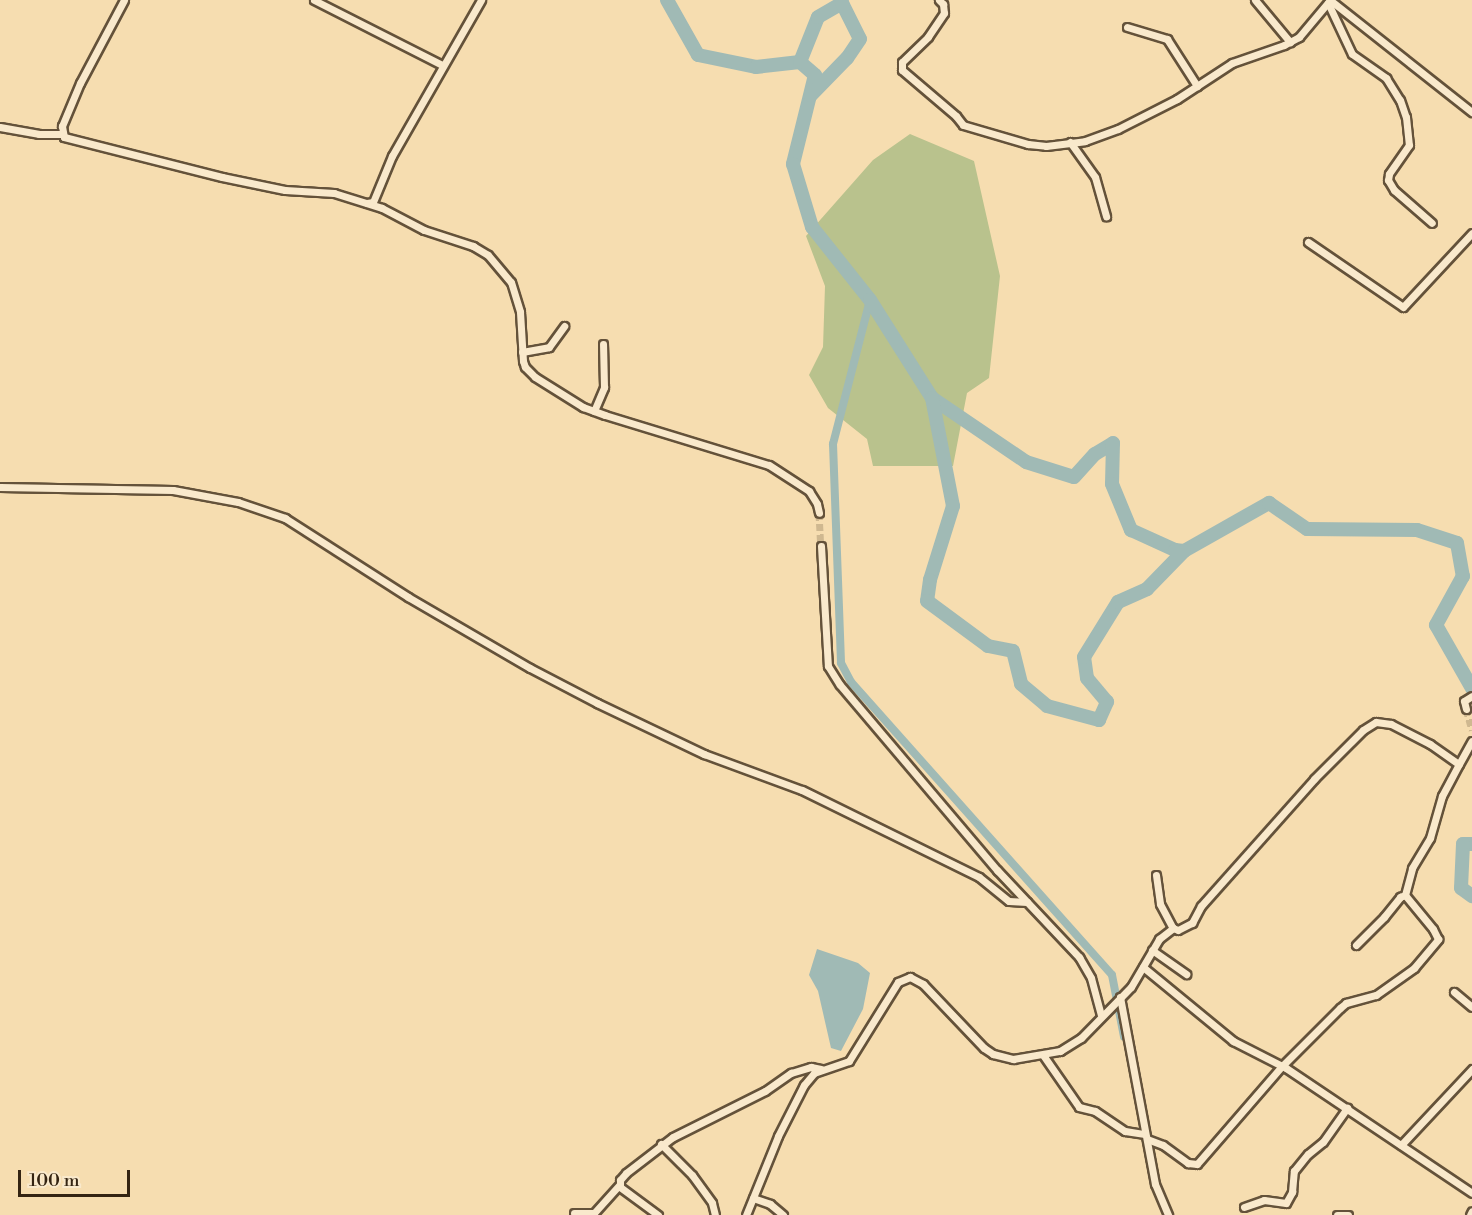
<!DOCTYPE html>
<html>
<head>
<meta charset="utf-8">
<style>
  body { margin:0 }
  #map { position:relative; width:1472px; height:1215px; overflow:hidden; background:#f6ddb0; font-family:"Libre Bodoni",serif }
  div>[style] { position:absolute }
  [style*='--x'] { left:calc(var(--x)*1px); top:calc(var(--y)*1px); width:calc(var(--w)*1px); rotate:calc(var(--a)*1deg) }
  .green>* { inset:0; background:#b9c28d }
  .water>* { inset:0; background:#a0bab5 }
  .canal>* { height:8px; margin:-4px; padding:0 4px; transform-origin:4px; border-radius:4px; background:#a0bab5 }
  .river>* { height:14px; margin:-7px; padding:0 7px; transform-origin:7px; border-radius:7px; background:#a0bab5 }
  .street-tunnel>* { height:7px; margin-top:-3.5px; transform-origin:0; background:repeating-linear-gradient(90deg,#cfb890 0 7px,transparent 0 10.5px) }
  .roads { filter:drop-shadow(2px 0 #64523a) drop-shadow(-2px 0 #64523a) drop-shadow(0 2px #64523a) drop-shadow(0 -2px #64523a) }
  .street>* { height:7px; margin:-3.5px; padding:0 3.5px; transform-origin:3.5px; border-radius:3.5px; background:#f9e9cc }
  span { translate:-50% -50%; white-space:nowrap; text-align:center; line-height:1.15; -webkit-text-stroke:6px #f9e9cc; paint-order:stroke }
  .scale { position:absolute; left:18px; top:1170px; width:112px; height:27px; box-sizing:border-box; border:3px solid #342412; border-top:0; padding-left:8px; font-size:18px; line-height:21px; white-space:nowrap; color:#342412; -webkit-text-stroke:4px #f9e9cc; paint-order:stroke }
</style>
</head>
<body>
<div id="map">
  <div class="green">
    <i style="clip-path:polygon(910px 134px,974px 161px,1000px 276px,989px 378px,967px 393px,953px 466px,873px 466px,867px 439px,828px 408px,809px 375px,823px 347px,825px 286px,806px 236px,873px 160px)"></i>
  </div>
  <div class="water">
    <i style="clip-path:polygon(817px 949px,858px 963px,870px 973px,863px 1009px,841px 1051px,831px 1048px,818px 991px,809px 975px)"></i>
  </div>
  <div class="canal">
    <i style="--x:870;--y:300;--w:149;--a:104.4"></i>
    <i style="--x:833;--y:444;--w:219;--a:87.9"></i>
    <i style="--x:841;--y:663;--w:21;--a:62"></i>
    <i style="--x:851;--y:682;--w:392;--a:48.3"></i>
    <i style="--x:1112;--y:975;--w:63;--a:79"></i>
  </div>
  <div class="river">
    <i style="--x:667;--y:0;--w:63;--a:60.6"></i>
    <i style="--x:698;--y:55;--w:59;--a:11.7"></i>
    <i style="--x:756;--y:67;--w:44;--a:-6.5"></i>
    <i style="--x:800;--y:62;--w:20;--a:41"></i>
    <i style="--x:815;--y:75;--w:92;--a:103.9"></i>
    <i style="--x:793;--y:164;--w:66;--a:73.2"></i>
    <i style="--x:812;--y:227;--w:93;--a:51.5"></i>
    <i style="--x:870;--y:300;--w:116;--a:57.7"></i>
    <i style="--x:932;--y:398;--w:114;--a:34.2"></i>
    <i style="--x:1026;--y:462;--w:50;--a:17.4"></i>
    <i style="--x:1074;--y:477;--w:31;--a:-48"></i>
    <i style="--x:1095;--y:454;--w:21;--a:-31"></i>
    <i style="--x:1113;--y:443;--w:41;--a:91.4"></i>
    <i style="--x:1112;--y:484;--w:50;--a:67.6"></i>
    <i style="--x:1131;--y:530;--w:48;--a:24.4"></i>
    <i style="--x:1175;--y:550;--w:9;--a:6"></i>
    <i style="--x:1184;--y:551;--w:98;--a:-29.5"></i>
    <i style="--x:1269;--y:503;--w:46;--a:34.4"></i>
    <i style="--x:1307;--y:529;--w:110;--a:0.5"></i>
    <i style="--x:1417;--y:530;--w:42;--a:18"></i>
    <i style="--x:1457;--y:543;--w:34;--a:80"></i>
    <i style="--x:1463;--y:576;--w:56;--a:118.9"></i>
    <i style="--x:1436;--y:625;--w:73;--a:60.3"></i>
    <i style="--x:800;--y:62;--w:48;--a:-68.2"></i>
    <i style="--x:818;--y:17;--w:28;--a:-30"></i>
    <i style="--x:842;--y:3;--w:40;--a:63.4"></i>
    <i style="--x:860;--y:39;--w:23;--a:124"></i>
    <i style="--x:847;--y:58;--w:52;--a:134.2"></i>
    <i style="--x:932;--y:398;--w:110;--a:79"></i>
    <i style="--x:953;--y:506;--w:77;--a:107.3"></i>
    <i style="--x:930;--y:580;--w:21;--a:98"></i>
    <i style="--x:927;--y:601;--w:76;--a:36.4"></i>
    <i style="--x:988;--y:646;--w:25;--a:11"></i>
    <i style="--x:1013;--y:651;--w:34;--a:76"></i>
    <i style="--x:1021;--y:684;--w:34;--a:40"></i>
    <i style="--x:1047;--y:706;--w:54;--a:15.1"></i>
    <i style="--x:1099;--y:720;--w:20;--a:-66"></i>
    <i style="--x:1107;--y:702;--w:31;--a:-130"></i>
    <i style="--x:1087;--y:678;--w:21;--a:-98"></i>
    <i style="--x:1084;--y:657;--w:65;--a:-58.3"></i>
    <i style="--x:1118;--y:602;--w:32;--a:-24"></i>
    <i style="--x:1147;--y:589;--w:53;--a:-45.8"></i>
    <i style="--x:1472;--y:844;--w:9;--a:180"></i>
    <i style="--x:1463;--y:844;--w:44;--a:92.6"></i>
    <i style="--x:1461;--y:888;--w:14;--a:36"></i>
  </div>
  <div class="street-tunnel">
    <i style="--x:819;--y:513;--w:33;--a:87"></i>
    <i style="--x:1466;--y:709;--w:22;--a:74"></i>
  </div>
  <div class="roads">
    <div class="street">
      <i style="--x:124;--y:0;--w:94;--a:117.9"></i>
      <i style="--x:80;--y:83;--w:47;--a:112.7"></i>
      <i style="--x:62;--y:126;--w:11;--a:80"></i>
      <i style="--x:64;--y:137;--w:163;--a:14.2"></i>
      <i style="--x:222;--y:177;--w:64;--a:11.7"></i>
      <i style="--x:285;--y:190;--w:49;--a:3.5"></i>
      <i style="--x:334;--y:193;--w:50;--a:17.4"></i>
      <i style="--x:382;--y:208;--w:47;--a:27.6"></i>
      <i style="--x:424;--y:230;--w:52;--a:18.1"></i>
      <i style="--x:473;--y:246;--w:17;--a:31"></i>
      <i style="--x:488;--y:255;--w:35;--a:50"></i>
      <i style="--x:511;--y:282;--w:31;--a:73"></i>
      <i style="--x:520;--y:312;--w:49;--a:86.5"></i>
      <i style="--x:523;--y:361;--w:6;--a:72"></i>
      <i style="--x:525;--y:367;--w:14;--a:45"></i>
      <i style="--x:535;--y:377;--w:57;--a:32"></i>
      <i style="--x:583;--y:407;--w:23;--a:20"></i>
      <i style="--x:605;--y:415;--w:171;--a:17"></i>
      <i style="--x:769;--y:465;--w:48;--a:33"></i>
      <i style="--x:809;--y:491;--w:15;--a:58"></i>
      <i style="--x:817;--y:504;--w:9;--a:77"></i>
      <i style="--x:314;--y:0;--w:144;--a:26.9"></i>
      <i style="--x:939;--y:0;--w:6;--a:45"></i>
      <i style="--x:943;--y:4;--w:9;--a:84"></i>
      <i style="--x:944;--y:13;--w:29;--a:124"></i>
      <i style="--x:928;--y:37;--w:36;--a:136"></i>
      <i style="--x:902;--y:62;--w:8;--a:90"></i>
      <i style="--x:902;--y:70;--w:71;--a:40.4"></i>
      <i style="--x:956;--y:116;--w:11;--a:52"></i>
      <i style="--x:963;--y:125;--w:68;--a:16.3"></i>
      <i style="--x:1028;--y:144;--w:18;--a:6"></i>
      <i style="--x:1046;--y:146;--w:39;--a:-7"></i>
      <i style="--x:1085;--y:141;--w:35;--a:-20"></i>
      <i style="--x:1118;--y:129;--w:66;--a:-27"></i>
      <i style="--x:1177;--y:99;--w:66;--a:-33.2"></i>
      <i style="--x:1232;--y:63;--w:55;--a:-19.1"></i>
      <i style="--x:1284;--y:45;--w:17;--a:-28"></i>
      <i style="--x:1299;--y:37;--w:48;--a:-50"></i>
      <i style="--x:1330;--y:0;--w:181;--a:38.3"></i>
      <i style="--x:1255;--y:0;--w:55;--a:50.2"></i>
      <i style="--x:1328;--y:3;--w:56;--a:64.8"></i>
      <i style="--x:1352;--y:54;--w:42;--a:35.2"></i>
      <i style="--x:1386;--y:78;--w:26;--a:58"></i>
      <i style="--x:1400;--y:100;--w:18;--a:71"></i>
      <i style="--x:1406;--y:117;--w:28;--a:84"></i>
      <i style="--x:1409;--y:145;--w:35;--a:125"></i>
      <i style="--x:1389;--y:174;--w:6;--a:99"></i>
      <i style="--x:1388;--y:180;--w:12;--a:59"></i>
      <i style="--x:1394;--y:190;--w:50;--a:41"></i>
      <i style="--x:1127;--y:27;--w:42;--a:16.7"></i>
      <i style="--x:1167;--y:39;--w:56;--a:57.4"></i>
      <i style="--x:0;--y:127;--w:40;--a:10"></i>
      <i style="--x:39;--y:134;--w:23;--a:0"></i>
      <i style="--x:1070;--y:142;--w:43;--a:54.5"></i>
      <i style="--x:1095;--y:177;--w:41;--a:74.2"></i>
      <i style="--x:367;--y:203;--w:6;--a:-9"></i>
      <i style="--x:373;--y:202;--w:50;--a:-67.6"></i>
      <i style="--x:392;--y:156;--w:180;--a:-60.3"></i>
      <i style="--x:1308;--y:242;--w:115;--a:34.4"></i>
      <i style="--x:1403;--y:307;--w:101;--a:-47"></i>
      <i style="--x:522;--y:352;--w:27;--a:-10"></i>
      <i style="--x:549;--y:347;--w:26;--a:-54"></i>
      <i style="--x:594;--y:411;--w:26;--a:-67"></i>
      <i style="--x:604;--y:387;--w:43;--a:-91.3"></i>
      <i style="--x:0;--y:487;--w:173;--a:1"></i>
      <i style="--x:173;--y:490;--w:66;--a:10.5"></i>
      <i style="--x:238;--y:502;--w:50;--a:18.8"></i>
      <i style="--x:285;--y:518;--w:146;--a:32.7"></i>
      <i style="--x:408;--y:597;--w:141;--a:30.2"></i>
      <i style="--x:530;--y:668;--w:76;--a:27.6"></i>
      <i style="--x:597;--y:703;--w:119;--a:25.5"></i>
      <i style="--x:704;--y:754;--w:104;--a:20.2"></i>
      <i style="--x:802;--y:790;--w:197;--a:26.2"></i>
      <i style="--x:979;--y:877;--w:38;--a:39"></i>
      <i style="--x:1009;--y:901;--w:18;--a:3"></i>
      <i style="--x:821;--y:546;--w:120;--a:86.7"></i>
      <i style="--x:828;--y:666;--w:22;--a:58"></i>
      <i style="--x:840;--y:685;--w:243;--a:49.7"></i>
      <i style="--x:997;--y:870;--w:120;--a:46.7"></i>
      <i style="--x:1079;--y:957;--w:24;--a:60"></i>
      <i style="--x:1091;--y:978;--w:38;--a:75"></i>
      <i style="--x:1466;--y:709;--w:8;--a:-104"></i>
      <i style="--x:1464;--y:701;--w:9;--a:-32"></i>
      <i style="--x:1156;--y:875;--w:29;--a:82"></i>
      <i style="--x:1160;--y:904;--w:27;--a:62"></i>
      <i style="--x:1356;--y:945;--w:40;--a:-45"></i>
      <i style="--x:1384;--y:917;--w:26;--a:-51"></i>
      <i style="--x:1400;--y:897;--w:5;--a:-22"></i>
      <i style="--x:1405;--y:895;--w:28;--a:-75"></i>
      <i style="--x:1412;--y:868;--w:35;--a:-59"></i>
      <i style="--x:1430;--y:838;--w:44;--a:-74.1"></i>
      <i style="--x:1442;--y:796;--w:36;--a:-62"></i>
      <i style="--x:1152;--y:950;--w:42;--a:35.2"></i>
      <i style="--x:1143;--y:967;--w:117;--a:39.4"></i>
      <i style="--x:1233;--y:1041;--w:59;--a:27"></i>
      <i style="--x:1286;--y:1068;--w:224;--a:33.9"></i>
      <i style="--x:1454;--y:992;--w:23;--a:40"></i>
      <i style="--x:1120;--y:997;--w:190;--a:79.4"></i>
      <i style="--x:1155;--y:1184;--w:34;--a:67"></i>
      <i style="--x:1043;--y:1055;--w:63;--a:55.3"></i>
      <i style="--x:1079;--y:1107;--w:16;--a:14"></i>
      <i style="--x:1095;--y:1111;--w:36;--a:34"></i>
      <i style="--x:1125;--y:1131;--w:20;--a:9"></i>
      <i style="--x:1147;--y:1139;--w:17;--a:21"></i>
      <i style="--x:1163;--y:1145;--w:31;--a:36"></i>
      <i style="--x:1188;--y:1163;--w:9;--a:6"></i>
      <i style="--x:1197;--y:1164;--w:130;--a:-49.1"></i>
      <i style="--x:1282;--y:1066;--w:82;--a:-45"></i>
      <i style="--x:1340;--y:1008;--w:8;--a:-40"></i>
      <i style="--x:1346;--y:1003;--w:31;--a:-15"></i>
      <i style="--x:1376;--y:995;--w:47;--a:-35.4"></i>
      <i style="--x:1414;--y:968;--w:38;--a:-50"></i>
      <i style="--x:1438;--y:939;--w:11;--a:-117"></i>
      <i style="--x:1433;--y:929;--w:44;--a:-129.5"></i>
      <i style="--x:661;--y:1144;--w:44;--a:45"></i>
      <i style="--x:692;--y:1175;--w:34;--a:54"></i>
      <i style="--x:712;--y:1203;--w:12;--a:76"></i>
      <i style="--x:1401;--y:1145;--w:104;--a:-46.9"></i>
      <i style="--x:753;--y:1198;--w:18;--a:19"></i>
      <i style="--x:770;--y:1204;--w:17;--a:40"></i>
      <i style="--x:1244;--y:1207;--w:21;--a:-19"></i>
      <i style="--x:1264;--y:1200;--w:22;--a:8"></i>
      <i style="--x:1286;--y:1203;--w:13;--a:-61"></i>
      <i style="--x:1292;--y:1192;--w:21;--a:-85"></i>
      <i style="--x:1294;--y:1171;--w:22;--a:-51"></i>
      <i style="--x:1308;--y:1154;--w:19;--a:-39"></i>
      <i style="--x:1323;--y:1142;--w:42;--a:-54.8"></i>
      <i style="--x:574;--y:1213;--w:20;--a:0"></i>
      <i style="--x:594;--y:1213;--w:38;--a:-48"></i>
      <i style="--x:658;--y:1215;--w:47;--a:-143.6"></i>
      <i style="--x:620;--y:1187;--w:7;--a:-90"></i>
      <i style="--x:620;--y:1180;--w:9;--a:-49"></i>
      <i style="--x:626;--y:1173;--w:59;--a:-37.5"></i>
      <i style="--x:673;--y:1137;--w:103;--a:-26.6"></i>
      <i style="--x:765;--y:1091;--w:32;--a:-35"></i>
      <i style="--x:791;--y:1073;--w:21;--a:-17"></i>
      <i style="--x:811;--y:1067;--w:10;--a:11"></i>
      <i style="--x:746;--y:1215;--w:85;--a:-67.9"></i>
      <i style="--x:778;--y:1136;--w:57;--a:-63"></i>
      <i style="--x:804;--y:1085;--w:16;--a:-50"></i>
      <i style="--x:814;--y:1073;--w:37;--a:-19"></i>
      <i style="--x:849;--y:1061;--w:93;--a:-58.2"></i>
      <i style="--x:898;--y:982;--w:13;--a:-23"></i>
      <i style="--x:910;--y:977;--w:15;--a:28"></i>
      <i style="--x:923;--y:984;--w:88;--a:46.4"></i>
      <i style="--x:984;--y:1048;--w:11;--a:34"></i>
      <i style="--x:993;--y:1054;--w:21;--a:14"></i>
      <i style="--x:1013;--y:1059;--w:48;--a:-9.7"></i>
      <i style="--x:1060;--y:1051;--w:25;--a:-32"></i>
      <i style="--x:1081;--y:1038;--w:71;--a:-45.6"></i>
      <i style="--x:1131;--y:987;--w:56;--a:-59.7"></i>
      <i style="--x:1159;--y:939;--w:18;--a:-38"></i>
      <i style="--x:1173;--y:928;--w:5;--a:22"></i>
      <i style="--x:1178;--y:930;--w:16;--a:-27"></i>
      <i style="--x:1192;--y:923;--w:19;--a:-62"></i>
      <i style="--x:1201;--y:906;--w:170;--a:-48.3"></i>
      <i style="--x:1314;--y:779;--w:69;--a:-45"></i>
      <i style="--x:1363;--y:730;--w:15;--a:-32"></i>
      <i style="--x:1376;--y:722;--w:15;--a:8"></i>
      <i style="--x:1391;--y:724;--w:44;--a:27.1"></i>
      <i style="--x:1430;--y:744;--w:35;--a:35"></i>
      <i style="--x:1459;--y:764;--w:26;--a:-61"></i>
      <i style="--x:1337;--y:1215;--w:11;--a:0"></i>
      <i style="--x:1470;--y:1215;--w:4;--a:-63"></i>
    </div>
  </div>
  <div class="scale">100 m</div>
</div>
</body>
</html>
